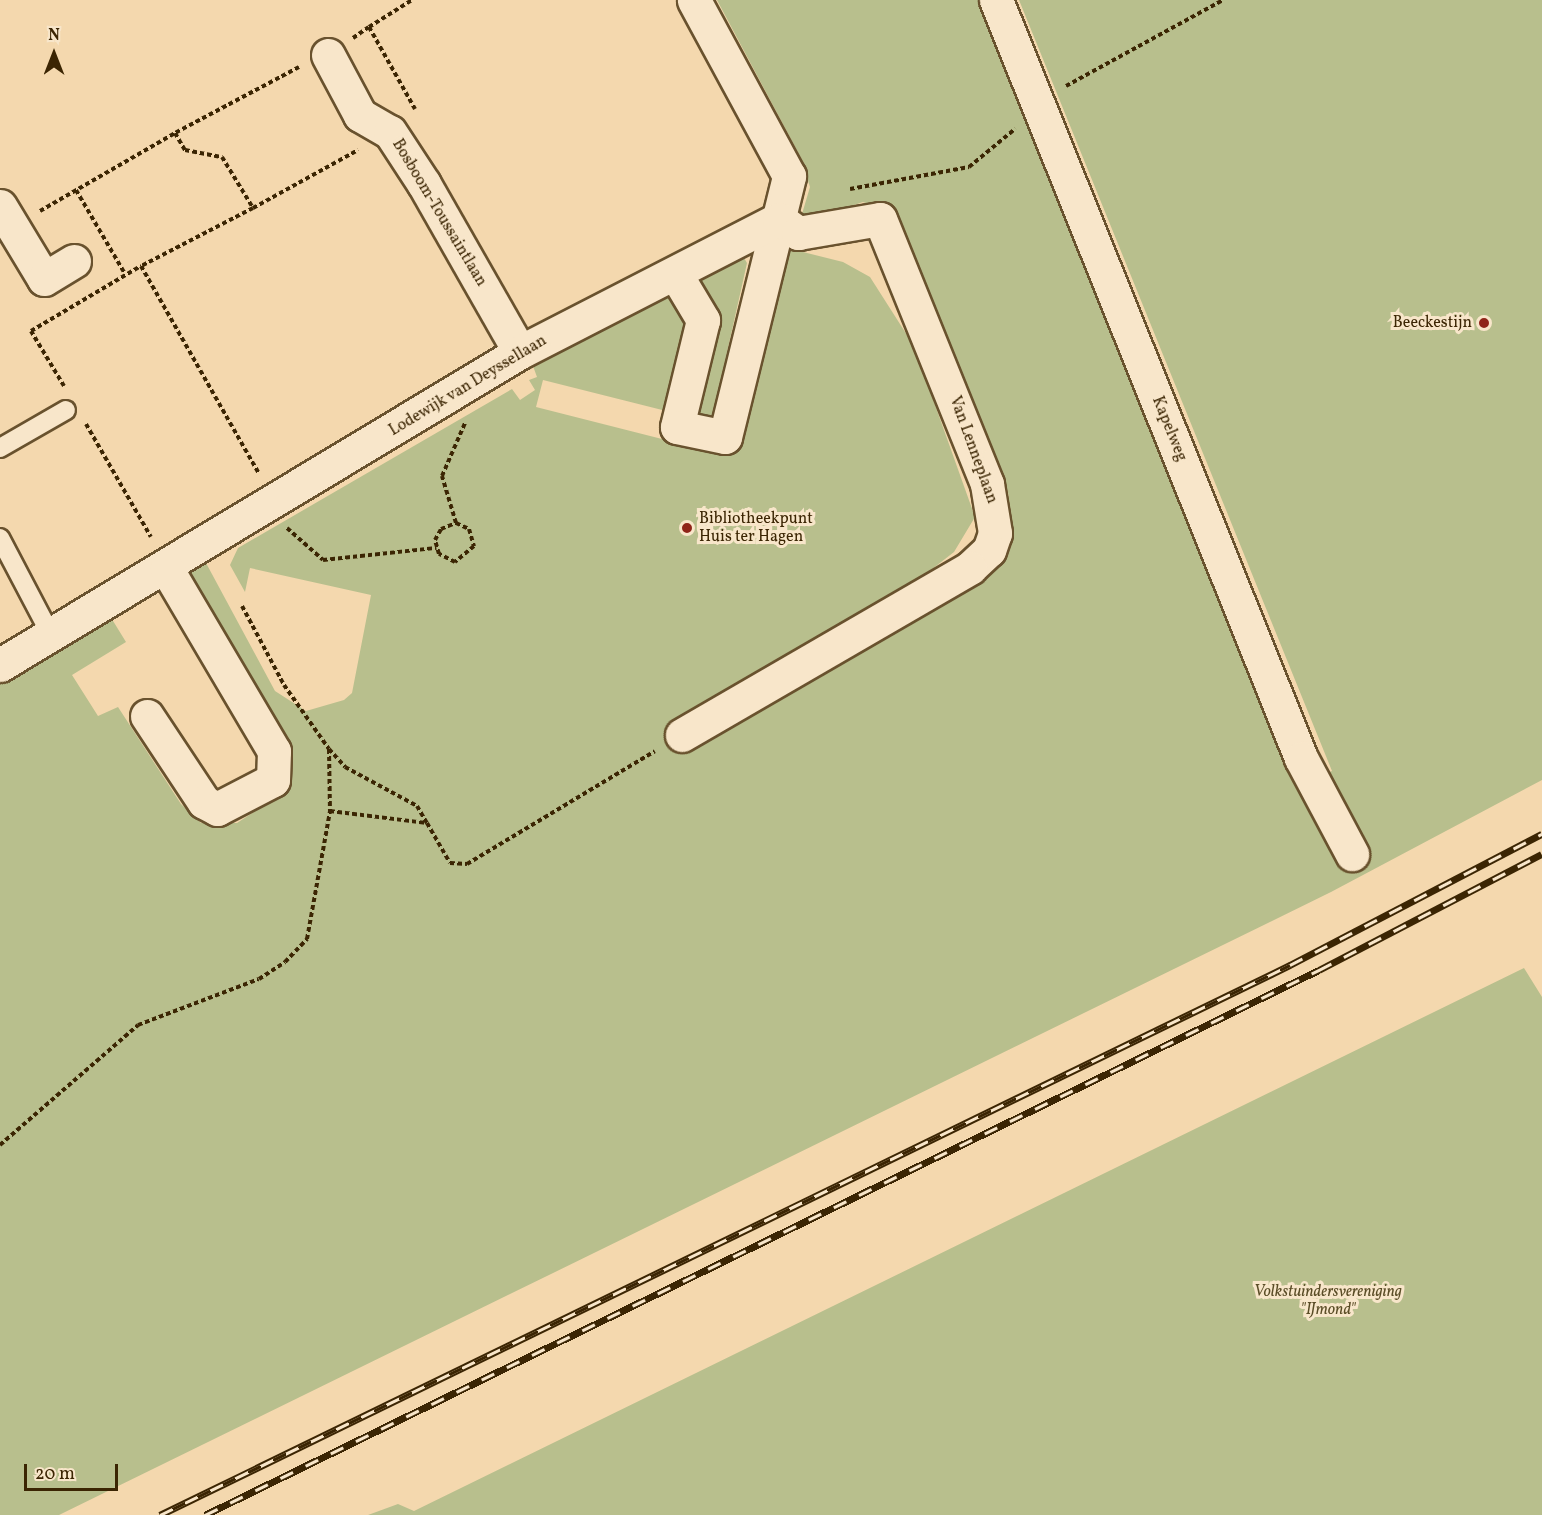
<!DOCTYPE html>
<html>
<head>
<meta charset="utf-8">
<style>
  body { margin:0 }
  #map { position:relative; width:1542px; height:1515px; overflow:hidden; background:#f4d8ae; font-family:Vollkorn,serif }
  div>[style] { position:absolute }
  [style*='--x'] { left:calc(var(--x)*1px); top:calc(var(--y)*1px); width:calc(var(--w)*1px); rotate:calc(var(--a)*1deg) }
  .green>* { inset:0; background:#b8bf8d }
  .path>* { height:4px; margin-top:-2px; transform-origin:0; background:repeating-linear-gradient(90deg,#3b2503 0 4.5px,transparent 0 7.5px) }
  .roads { filter:drop-shadow(2px 0 #69522e) drop-shadow(-2px 0 #69522e) drop-shadow(0 2px #69522e) drop-shadow(0 -2px #69522e) }
  .service>* { height:18px; margin:-9px; padding:0 9px; transform-origin:9px; border-radius:9px; background:#f8e6ca }
  .minor>* { height:33px; margin:-16.5px; padding:0 16.5px; transform-origin:16.5px; border-radius:16.5px; background:#f8e6ca }
  .rail>* { height:7px; margin-top:-3.5px; transform-origin:0; background:repeating-linear-gradient(90deg,#f8e6ca 0 14px,#3b2503 0 28px); box-sizing:border-box; border-block:2px solid #3b2503 }
  .dots>* { width:16px; height:16px; translate:-50% -50%; box-sizing:border-box; border:3px solid #f8e6ca; border-radius:50% }
  span { translate:-50% -50%; white-space:nowrap; text-align:center; line-height:1.15; -webkit-text-stroke:6px #f8e6ca; paint-order:stroke }
  .street-label { font-size:16px; color:#3b2503 }
  .poi-label { font-size:16px; color:#3b2503 }
  .right { translate:-100% -50%; text-align:right }
  .left { translate:0 -50%; text-align:left }
  .park-label { font-size:16px; color:#5a4c26; font-style:italic }
  .north { position:absolute; left:24px; top:24px; width:60px; height:60px; -webkit-text-stroke:4px #f8e6ca; paint-order:stroke; rotate:0deg; font-size:16px; font-weight:700; line-height:24px; text-align:center; color:#3b2503 }
  .north::after { content:''; display:block; margin:auto; width:21px; height:27px; background:#3b2503; clip-path:polygon(50% 0,100% 100%,50% 72%,0 100%) }
  .scale { position:absolute; left:24px; top:1464px; width:94px; height:27px; box-sizing:border-box; border:3px solid #3b2503; border-top:0; padding-left:8px; font-size:18px; line-height:21px; white-space:nowrap; color:#3b2503; -webkit-text-stroke:4px #f8e6ca; paint-order:stroke }
</style>
</head>
<body>
<div id="map">
  <div class="green">
    <i style="clip-path:polygon(717px 0,982px 0,1302px 784px,1332px 771px,1019px 0,1542px 0,1542px 780px,1331px 892px,59px 1515px,0 1515px,0 681px,110px 616px,126px 642px,72px 675px,98px 716px,118px 707px,181px 804px,201px 823px,237px 823px,263px 806px,284px 780px,186px 571px,206px 563px,275px 691px,306px 711px,344px 700px,352px 693px,371px 595px,250px 568px,245px 592px,230px 565px,238px 548px,512px 389px,520px 400px,535px 390px,529px 380px,537px 377px,533px 366px,740px 251px,747px 263px,713px 415px,706px 421px,543px 380px,536px 407px,725px 455px,738px 452px,787px 248px,843px 262px,870px 277px,914px 346px,975px 517px,954px 552px,900px 594px,994px 566px,1013px 536px,1008px 492px,895px 214px,863px 202px,799px 224px,810px 187px,801px 158px)"></i>
    <i style="clip-path:polygon(1524px 968px,1542px 997px,1542px 1515px,368px 1515px,398px 1504px,414px 1511px)"></i>
  </div>
  <div class="path">
    <i style="--x:369;--y:27;--w:51;--a:-32.1"></i>
    <i style="--x:353;--y:38;--w:19;--a:-35"></i>
    <i style="--x:369;--y:27;--w:94;--a:60.7"></i>
    <i style="--x:299;--y:67;--w:140;--a:152"></i>
    <i style="--x:175;--y:133;--w:20;--a:60"></i>
    <i style="--x:185;--y:150;--w:38;--a:11"></i>
    <i style="--x:222;--y:157;--w:60;--a:58.7"></i>
    <i style="--x:253;--y:208;--w:120;--a:-28.9"></i>
    <i style="--x:1066;--y:86;--w:179;--a:-28.7"></i>
    <i style="--x:850;--y:189;--w:121;--a:-10.5"></i>
    <i style="--x:969;--y:167;--w:60;--a:-39.6"></i>
    <i style="--x:76;--y:190;--w:97;--a:59.7"></i>
    <i style="--x:253;--y:208;--w:126;--a:152.6"></i>
    <i style="--x:141;--y:266;--w:239;--a:60.4"></i>
    <i style="--x:40;--y:211;--w:156;--a:-30"></i>
    <i style="--x:64;--y:386;--w:64;--a:-121"></i>
    <i style="--x:31;--y:331;--w:128;--a:-30.6"></i>
    <i style="--x:86;--y:424;--w:130;--a:60.1"></i>
    <i style="--x:456;--y:523;--w:14;--a:25"></i>
    <i style="--x:469;--y:529;--w:18;--a:74"></i>
    <i style="--x:474;--y:546;--w:25;--a:140"></i>
    <i style="--x:455;--y:562;--w:18;--a:-153"></i>
    <i style="--x:439;--y:554;--w:15;--a:-106"></i>
    <i style="--x:435;--y:540;--w:13;--a:-61"></i>
    <i style="--x:441;--y:529;--w:16;--a:-22"></i>
    <i style="--x:456;--y:523;--w:49;--a:-106.6"></i>
    <i style="--x:442;--y:476;--w:58;--a:-66.5"></i>
    <i style="--x:287;--y:528;--w:48;--a:41.6"></i>
    <i style="--x:323;--y:560;--w:114;--a:-6.1"></i>
    <i style="--x:242;--y:606;--w:89;--a:62"></i>
    <i style="--x:284;--y:685;--w:78;--a:54.9"></i>
    <i style="--x:329;--y:749;--w:24;--a:48"></i>
    <i style="--x:345;--y:767;--w:82;--a:28.4"></i>
    <i style="--x:417;--y:806;--w:20;--a:60"></i>
    <i style="--x:329;--y:749;--w:62;--a:89.1"></i>
    <i style="--x:0;--y:1145;--w:183;--a:-41"></i>
    <i style="--x:138;--y:1025;--w:129;--a:-20.8"></i>
    <i style="--x:259;--y:979;--w:31;--a:-33"></i>
    <i style="--x:285;--y:962;--w:32;--a:-46"></i>
    <i style="--x:307;--y:939;--w:130;--a:-79.8"></i>
    <i style="--x:330;--y:811;--w:98;--a:7.1"></i>
    <i style="--x:427;--y:823;--w:46;--a:60.1"></i>
    <i style="--x:450;--y:863;--w:17;--a:3"></i>
    <i style="--x:467;--y:864;--w:219;--a:-31"></i>
  </div>
  <div class="roads">
    <div class="service">
      <i style="--x:0;--y:448;--w:76;--a:-29.9"></i>
      <i style="--x:0;--y:538;--w:110;--a:62.3"></i>
    </div>
    <div class="minor">
      <i style="--x:996;--y:0;--w:817;--a:68.08"></i>
      <i style="--x:1301;--y:758;--w:109;--a:62"></i>
      <i style="--x:328;--y:55;--w:68;--a:61.9"></i>
      <i style="--x:360;--y:115;--w:34;--a:30"></i>
      <i style="--x:390;--y:132;--w:62;--a:56.8"></i>
      <i style="--x:424;--y:184;--w:193;--a:60.3"></i>
      <i style="--x:0;--y:206;--w:85;--a:58.9"></i>
      <i style="--x:44;--y:279;--w:35;--a:-31"></i>
      <i style="--x:675;--y:273;--w:55;--a:59.2"></i>
      <i style="--x:703;--y:320;--w:110;--a:103.7"></i>
      <i style="--x:677;--y:427;--w:49;--a:11.8"></i>
      <i style="--x:725;--y:437;--w:269;--a:-76.2"></i>
      <i style="--x:789;--y:176;--w:200;--a:-118.4"></i>
      <i style="--x:0;--y:665;--w:607;--a:-31.04"></i>
      <i style="--x:520;--y:352;--w:291;--a:-27.2"></i>
      <i style="--x:779;--y:219;--w:24;--a:36"></i>
      <i style="--x:798;--y:233;--w:83;--a:-9.7"></i>
      <i style="--x:880;--y:219;--w:286;--a:68"></i>
      <i style="--x:987;--y:484;--w:50;--a:80.7"></i>
      <i style="--x:995;--y:533;--w:18;--a:109"></i>
      <i style="--x:989;--y:550;--w:26;--a:137"></i>
      <i style="--x:970;--y:568;--w:333;--a:149.9"></i>
      <i style="--x:147;--y:716;--w:103;--a:56.5"></i>
      <i style="--x:204;--y:802;--w:15;--a:28"></i>
      <i style="--x:217;--y:809;--w:63;--a:-27.4"></i>
      <i style="--x:273;--y:780;--w:29;--a:-88"></i>
      <i style="--x:274;--y:751;--w:212;--a:-120.5"></i>
    </div>
  </div>
  <div class="rail">
    <i style="--x:160;--y:1515;--w:1257;--a:-25.95"></i>
    <i style="--x:1290;--y:965;--w:284;--a:-27.5"></i>
    <i style="--x:205;--y:1515;--w:1240;--a:-26.07"></i>
    <i style="--x:1319;--y:970;--w:251;--a:-27.5"></i>
  </div>
  <div class="dots">
    <i style="left:1484px;top:323px;background:#8f2418"></i>
    <i style="left:687px;top:528px;background:#8f2418"></i>
  </div>
  <div class="street-label">
    <span style="left:439px;top:213px;rotate:59deg">Bosboom-Toussaintlaan</span>
    <span style="left:468px;top:386px;rotate:-31deg">Lodewijk van Deyssellaan</span>
    <span style="left:1169px;top:429px;rotate:68deg">Kapelweg</span>
    <span style="left:973px;top:450px;rotate:70deg">Van Lenneplaan</span>
  </div>
  <div class="poi-label">
    <span class="right" style="left:1472px;top:323px">Beeckestijn</span>
    <span class="left" style="left:699px;top:528px">Bibliotheekpunt<br>Huis ter Hagen</span>
  </div>
  <div class="park-label">
    <span style="left:1328px;top:1301px">Volkstuindersvereniging<br>"IJmond"</span>
  </div>
  <div class="north">N</div>
  <div class="scale">20 m</div>
</div>
</body>
</html>
